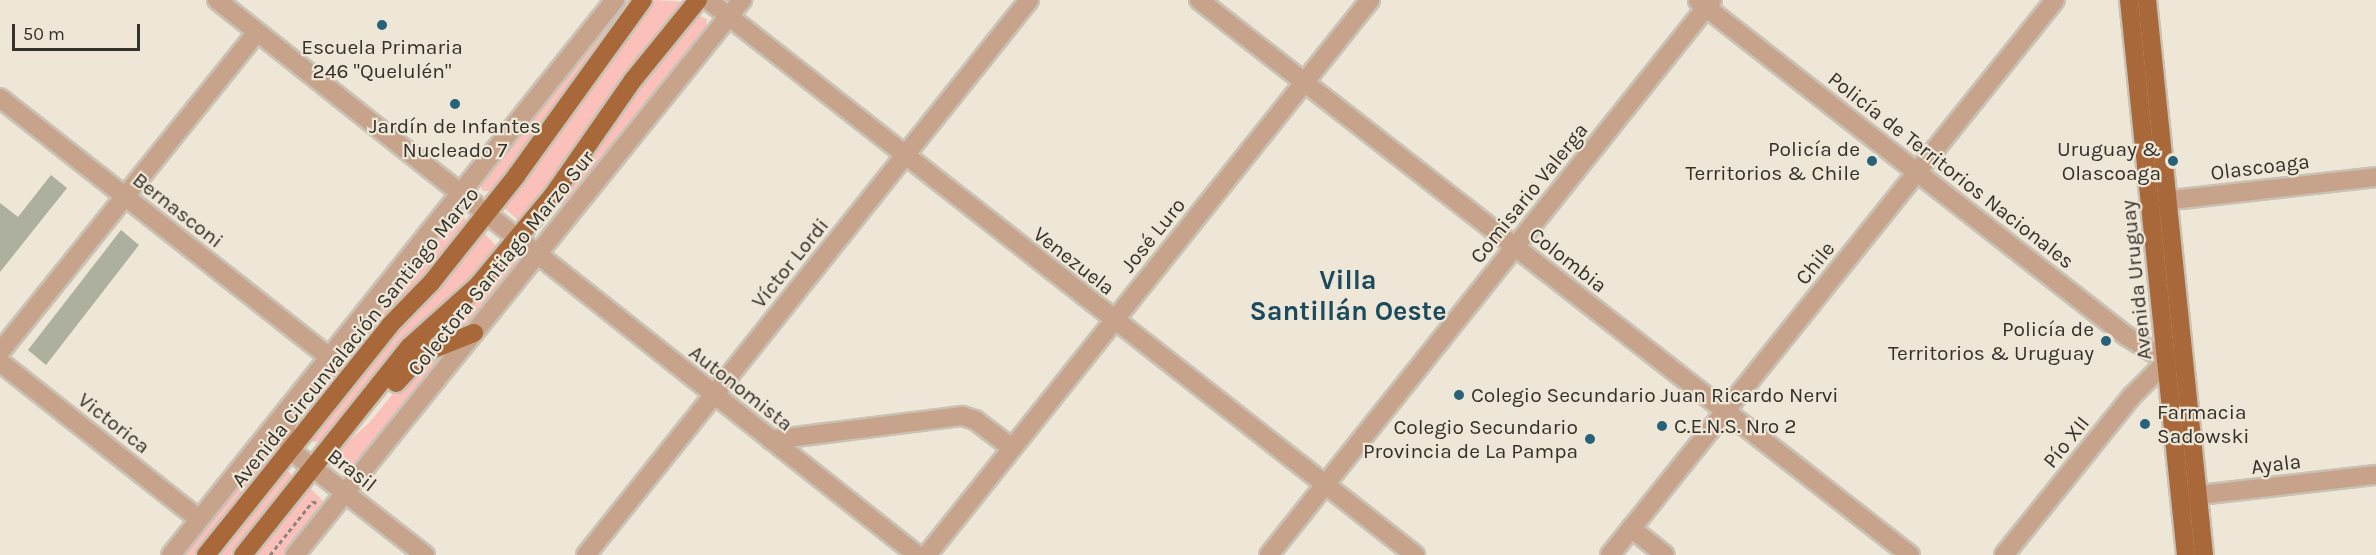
<!DOCTYPE html>
<html>
<head>
<meta charset="utf-8">
<style>
  body { margin:0 }
  #map { position:relative; width:2376px; height:555px; overflow:hidden; background:#eee6d6; font-family:Karla,sans-serif }
  div>[style] { position:absolute }
  [style*='--x'] { left:calc(var(--x)*1px); top:calc(var(--y)*1px); width:calc(var(--w)*1px); rotate:calc(var(--a)*1deg) }
  .green>* { inset:0; background:#fac0b9 }
  .building>* { inset:0; background:#adaf9f }
  .path>* { height:3px; margin-top:-1.5px; transform-origin:0; background:repeating-linear-gradient(90deg,#8b867b 0 4.5px,transparent 0 7.5px) }
  .roads { filter:drop-shadow(2px 0 #c9c2b4) drop-shadow(-2px 0 #c9c2b4) drop-shadow(0 2px #c9c2b4) drop-shadow(0 -2px #c9c2b4) }
  .minor>* { height:18px; margin:-9px; padding:0 9px; transform-origin:9px; border-radius:9px; background:#c8a38b }
  .major>* { height:18px; margin:-9px; padding:0 9px; transform-origin:9px; border-radius:9px; background:#a96839 }
  .dots>* { width:16px; height:16px; translate:-50% -50%; box-sizing:border-box; border:3px solid #eee6d6; border-radius:50% }
  span { translate:-50% -50%; white-space:nowrap; text-align:center; line-height:1.15; -webkit-text-stroke:4.5px #eee6d6; paint-order:stroke }
  .poi-label { font-size:21px; color:#34312b }
  .right { translate:-100% -50%; text-align:right }
  .left { translate:0 -50%; text-align:left }
  .street-label { font-size:21px; color:#34312b }
  .district-label { font-size:27px; color:#1a4a5d; font-weight:700 }
  .scale { position:absolute; left:12px; top:24px; width:128px; height:27px; box-sizing:border-box; border:3px solid #34312b; border-top:0; padding-left:8px; font-size:18px; line-height:21px; white-space:nowrap; color:#34312b; -webkit-text-stroke:4px #eee6d6; paint-order:stroke }
</style>
</head>
<body>
<div id="map">
  <div class="green">
    <i style="clip-path:polygon(623px 0,628px 0,530px 145px,494px 191px,483px 191px,479px 183px)"></i>
    <i style="clip-path:polygon(655px 0,684px 2px,565px 165px,522px 218px,517px 219px,502px 206px)"></i>
    <i style="clip-path:polygon(697px 15px,707px 19px,706px 31px,562px 206px,561px 202px,624px 107px)"></i>
    <i style="clip-path:polygon(458px 215px,465px 218px,466px 226px,335px 378px,323px 383px,300px 411px,295px 427px,299px 409px,453px 216px)"></i>
    <i style="clip-path:polygon(484px 233px,499px 249px,457px 295px,408px 336px,321px 442px,313px 442px,312px 436px,393px 335px)"></i>
    <i style="clip-path:polygon(511px 259px,519px 263px,471px 321px,420px 345px)"></i>
    <i style="clip-path:polygon(446px 354px,350px 473px,334px 460px,342px 447px,369px 423px,415px 367px)"></i>
    <i style="clip-path:polygon(276px 436px,276px 453px,194px 555px,181px 555px)"></i>
    <i style="clip-path:polygon(283px 472px,290px 472px,292px 479px,231px 555px,217px 555px)"></i>
    <i style="clip-path:polygon(311px 489px,326px 504px,285px 555px,254px 555px,306px 490px)"></i>
  </div>
  <div class="building">
    <i style="clip-path:polygon(51px 175px,67px 188px,0 272px,0 203px,18px 217px)"></i>
    <i style="clip-path:polygon(121px 230px,139px 245px,46px 365px,28px 350px)"></i>
  </div>
  <div class="path">
    <i style="--x:270;--y:555;--w:69;--a:-51.5"></i>
    <i style="--x:313;--y:501;--w:4;--a:34"></i>
  </div>
  <div class="roads">
    <div class="minor">
      <i style="--x:217;--y:0;--w:893;--a:38.41"></i>
      <i style="--x:708;--y:0;--w:899;--a:38.13"></i>
      <i style="--x:1199;--y:0;--w:902;--a:37.98"></i>
      <i style="--x:1698;--y:1;--w:542;--a:38.03"></i>
      <i style="--x:2125;--y:335;--w:49;--a:31.8"></i>
      <i style="--x:2167;--y:361;--w:11;--a:-5"></i>
      <i style="--x:0;--y:98;--w:419;--a:38.2"></i>
      <i style="--x:2154;--y:202;--w:223;--a:-6.4"></i>
      <i style="--x:0;--y:352;--w:410;--a:-51.2"></i>
      <i style="--x:0;--y:362;--w:253;--a:38.3"></i>
      <i style="--x:291;--y:408;--w:23;--a:105"></i>
      <i style="--x:285;--y:430;--w:21;--a:76"></i>
      <i style="--x:290;--y:450;--w:171;--a:37.9"></i>
      <i style="--x:771;--y:440;--w:193;--a:-7.2"></i>
      <i style="--x:962;--y:416;--w:14;--a:17"></i>
      <i style="--x:975;--y:420;--w:46;--a:37.1"></i>
      <i style="--x:2182;--y:497;--w:195;--a:-6.5"></i>
      <i style="--x:1631;--y:528;--w:43;--a:38.5"></i>
      <i style="--x:171;--y:555;--w:711;--a:-51.34"></i>
      <i style="--x:295;--y:555;--w:713;--a:-51.15"></i>
      <i style="--x:586;--y:555;--w:710;--a:-51.4"></i>
      <i style="--x:927;--y:555;--w:710;--a:-51.4"></i>
      <i style="--x:1269;--y:555;--w:710;--a:-51.4"></i>
      <i style="--x:1610;--y:555;--w:711;--a:-51.28"></i>
      <i style="--x:2004;--y:555;--w:204;--a:-51.2"></i>
      <i style="--x:2132;--y:396;--w:49;--a:-45"></i>
    </div>
    <div class="major">
      <i style="--x:2129;--y:0;--w:558;--a:84.14"></i>
      <i style="--x:2147;--y:0;--w:558;--a:84.14"></i>
      <i style="--x:396;--y:383;--w:41;--a:-47"></i>
      <i style="--x:424;--y:353;--w:54;--a:-21.8"></i>
      <i style="--x:206;--y:555;--w:295;--a:-51.3"></i>
      <i style="--x:390;--y:325;--w:59;--a:-45.7"></i>
      <i style="--x:431;--y:283;--w:137;--a:-51.5"></i>
      <i style="--x:516;--y:176;--w:217;--a:-54.2"></i>
      <i style="--x:243;--y:555;--w:266;--a:-51.4"></i>
      <i style="--x:409;--y:347;--w:93;--a:-41.9"></i>
      <i style="--x:478;--y:285;--w:117;--a:-50.2"></i>
      <i style="--x:553;--y:195;--w:140;--a:-55.2"></i>
      <i style="--x:633;--y:80;--w:103;--a:-50.9"></i>
    </div>
  </div>
  <div class="dots">
    <i style="left:382px;top:25px;background:#27627a"></i>
    <i style="left:455px;top:104px;background:#27627a"></i>
    <i style="left:1872px;top:161px;background:#27627a"></i>
    <i style="left:2173px;top:161px;background:#27627a"></i>
    <i style="left:2106px;top:341px;background:#27627a"></i>
    <i style="left:1459px;top:395px;background:#27627a"></i>
    <i style="left:2145px;top:424px;background:#27627a"></i>
    <i style="left:1662px;top:426px;background:#27627a"></i>
    <i style="left:1590px;top:439px;background:#27627a"></i>
  </div>
  <div class="poi-label">
    <span style="left:382px;top:59px">Escuela Primaria<br>246 "Quelulén"</span>
    <span style="left:455px;top:138px">Jardín de Infantes<br>Nucleado 7</span>
    <span class="right" style="left:1860px;top:161px">Policía de<br>Territorios &amp; Chile</span>
    <span class="right" style="left:2161px;top:161px">Uruguay &amp;<br>Olascoaga</span>
    <span class="right" style="left:2094px;top:341px">Policía de<br>Territorios &amp; Uruguay</span>
    <span class="left" style="left:1471px;top:395px">Colegio Secundario Juan Ricardo Nervi</span>
    <span class="left" style="left:2157px;top:424px">Farmacia<br>Sadowski</span>
    <span class="left" style="left:1674px;top:426px">C.E.N.S. Nro 2</span>
    <span class="right" style="left:1578px;top:439px">Colegio Secundario<br>Provincia de La Pampa</span>
  </div>
  <div class="street-label">
    <span style="left:2260px;top:167px;rotate:-7deg">Olascoaga</span>
    <span style="left:1951px;top:170px;rotate:38deg">Policía de Territorios Nacionales</span>
    <span style="left:1529px;top:193px;rotate:-51deg">Comisario Valerga</span>
    <span style="left:178px;top:210px;rotate:38deg">Bernasconi</span>
    <span style="left:1153px;top:235px;rotate:-51deg">José Luro</span>
    <span style="left:1568px;top:260px;rotate:38deg">Colombia</span>
    <span style="left:1074px;top:261px;rotate:38deg">Venezuela</span>
    <span style="left:501px;top:263px;rotate:-51deg">Colectora Santiago Marzo Sur</span>
    <span style="left:790px;top:263px;rotate:-51deg">Víctor Lordi</span>
    <span style="left:1815px;top:263px;rotate:-51deg">Chile</span>
    <span style="left:2136px;top:280px;rotate:-96deg">Avenida Uruguay</span>
    <span style="left:355px;top:337px;rotate:-51deg">Avenida Circunvalación Santiago Marzo</span>
    <span style="left:741px;top:388px;rotate:38deg">Autonomista</span>
    <span style="left:114px;top:423px;rotate:38deg">Victorica</span>
    <span style="left:2066px;top:442px;rotate:-51deg">Pío XII</span>
    <span style="left:2276px;top:464px;rotate:-7deg">Ayala</span>
    <span style="left:352px;top:470px;rotate:38deg">Brasil</span>
  </div>
  <div class="district-label">
    <span style="left:1348px;top:296px">Villa<br>Santillán Oeste</span>
  </div>
  <div class="scale">50 m</div>
</div>
</body>
</html>
